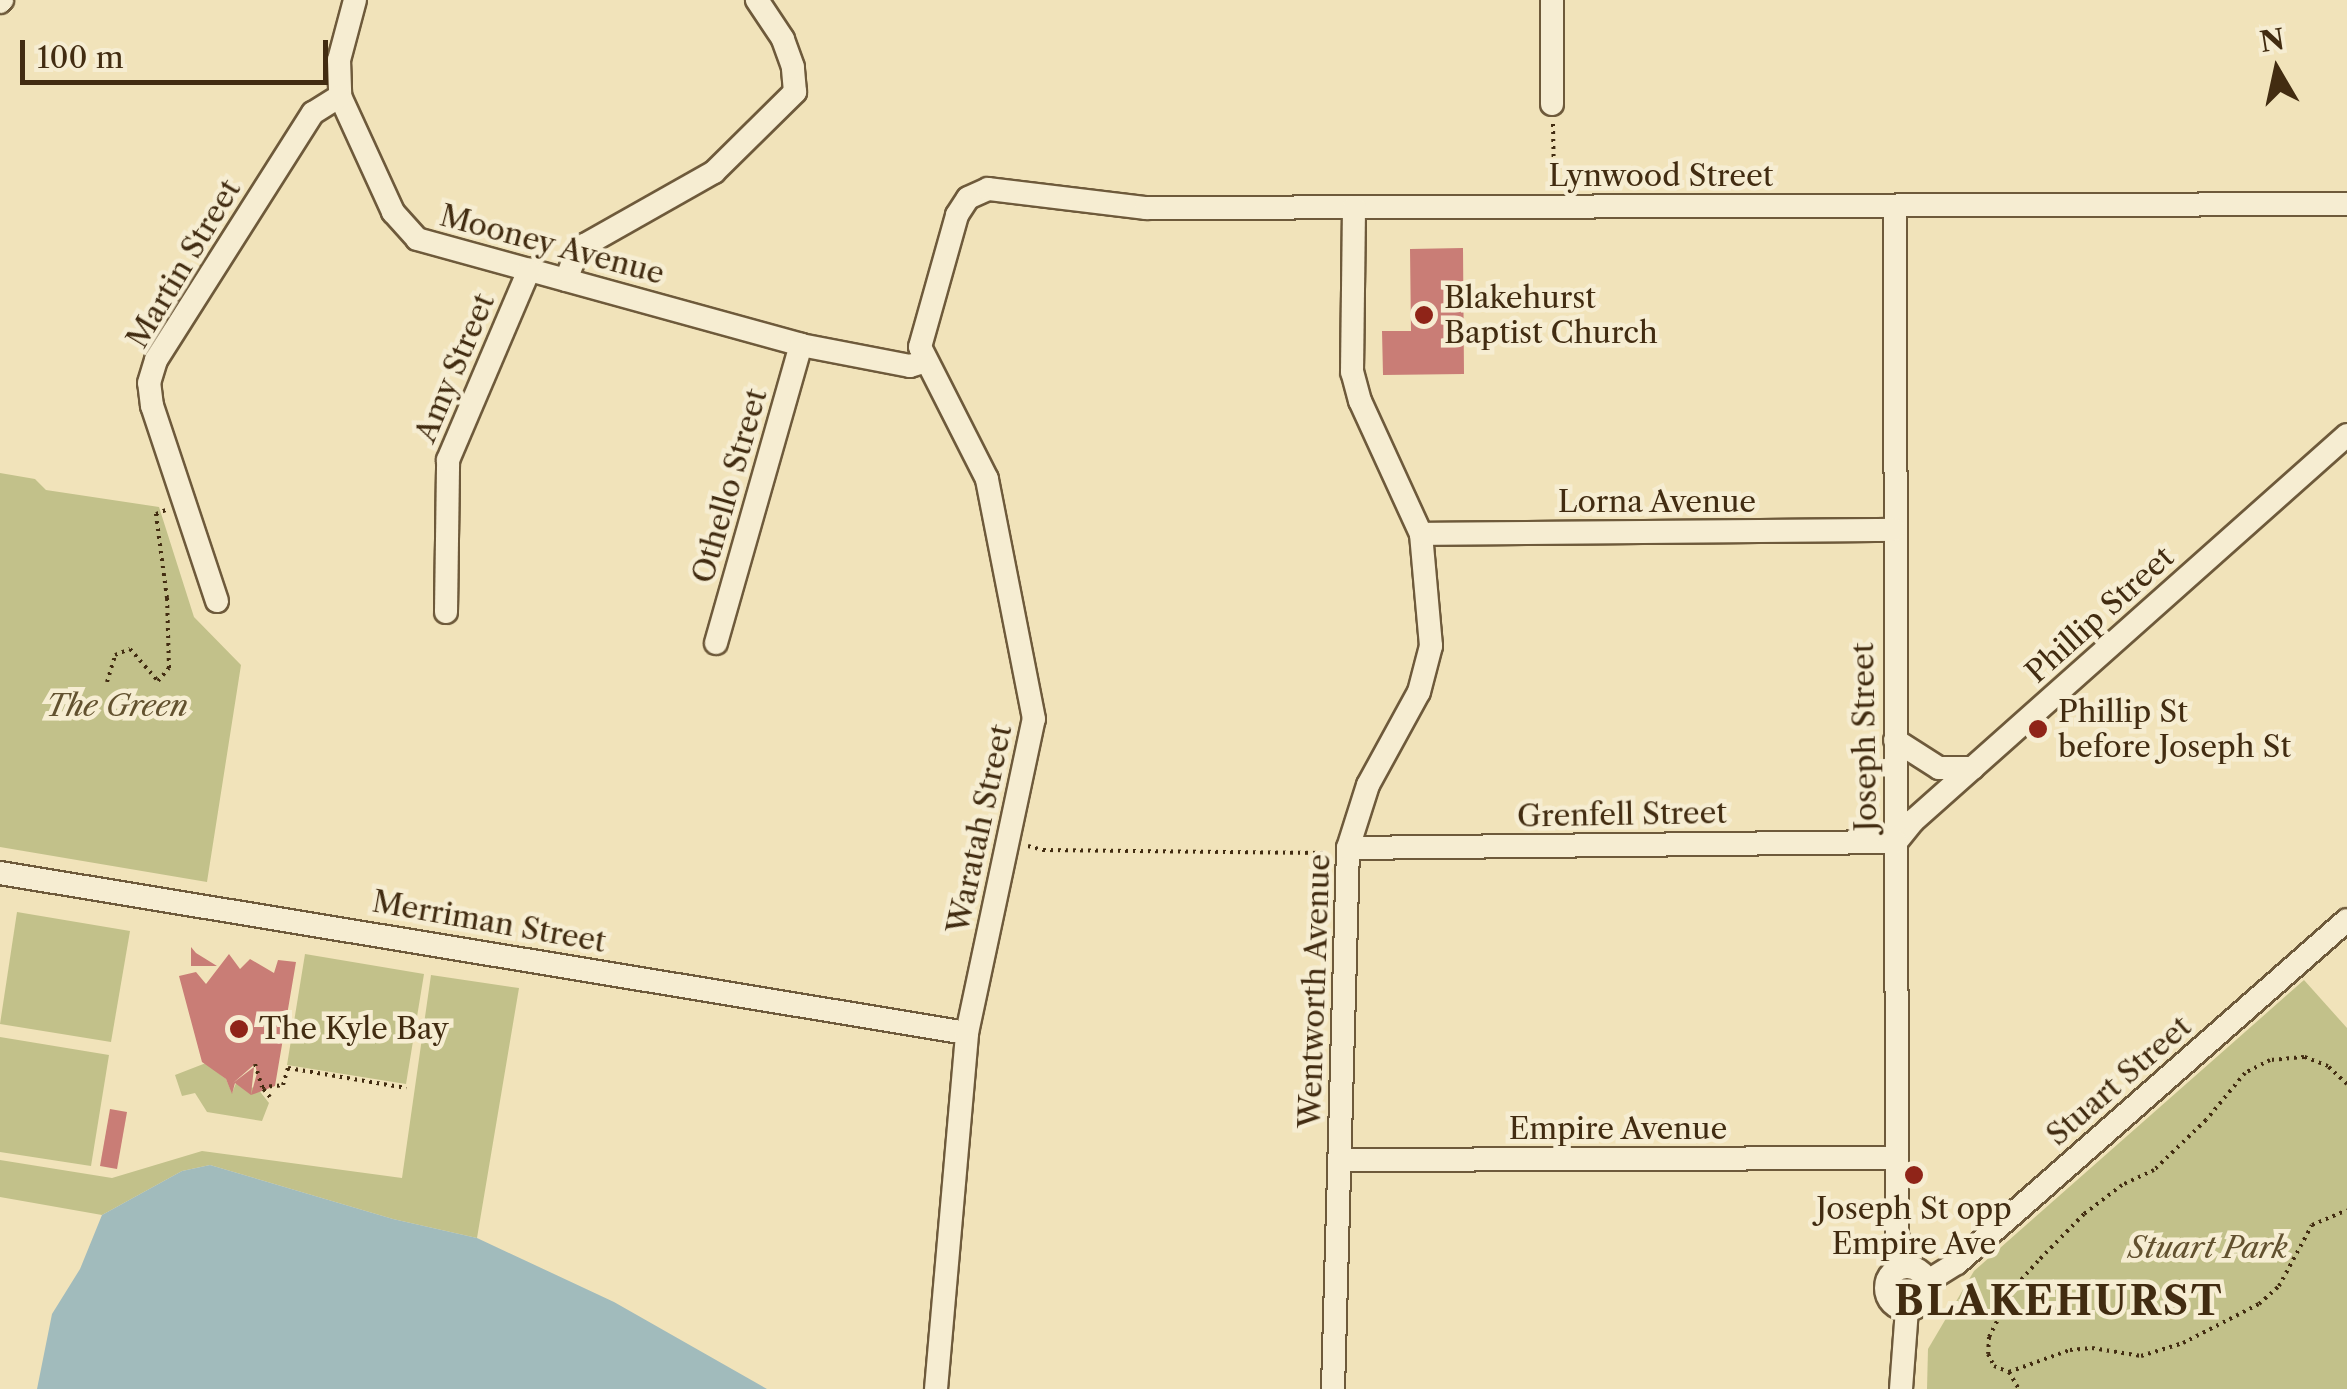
<!DOCTYPE html>
<html>
<head>
<meta charset="utf-8">
<style>
  body { margin:0 }
  #map { position:relative; width:2347px; height:1389px; overflow:hidden; background:#f1e3ba; font-family:"Libre Caslon Text",serif }
  div>[style] { position:absolute }
  [style*='--x'] { left:calc(var(--x)*1px); top:calc(var(--y)*1px); width:calc(var(--w)*1px); rotate:calc(var(--a)*1deg) }
  .green>* { inset:0; background:#c2c18a }
  .water>* { inset:0; background:#a1bbbc }
  .building>* { inset:0; background:#c97d76 }
  .path>* { height:4px; margin-top:-2px; transform-origin:0; background:repeating-linear-gradient(90deg,#422c11 0 2.5px,transparent 0 7.5px) }
  .roads { filter:drop-shadow(2px 0 #6e5a3b) drop-shadow(-2px 0 #6e5a3b) drop-shadow(0 2px #6e5a3b) drop-shadow(0 -2px #6e5a3b) }
  .minor>* { height:22px; margin:-11px; padding:0 11px; transform-origin:11px; border-radius:11px; background:#f6edd2 }
  .minor>.ring { margin:-11px; padding:0; box-sizing:content-box; background:none; border:22px solid #f6edd2; border-radius:50% }
  .dots>* { width:28px; height:28px; translate:-50% -50%; box-sizing:border-box; border:5px solid #f6edd2; border-radius:50% }
  span { translate:-50% -50%; white-space:nowrap; text-align:center; line-height:1.15; -webkit-text-stroke:9px #f6edd2; paint-order:stroke }
  .street-label { font-size:30px; color:#422c11 }
  .poi-label { font-size:30px; color:#422c11 }
  .left { translate:0 -50%; text-align:left }
  .park-label { font-size:30px; color:#62512f; font-style:italic }
  .district-label { font-size:40px; color:#422c11; font-weight:700; letter-spacing:2.5px }
  .north { position:absolute; left:2227px; top:20px; width:100px; height:100px; -webkit-text-stroke:8px #f6edd2; paint-order:stroke; rotate:351deg; font-size:28px; font-weight:700; line-height:40px; text-align:center; color:#422c11 }
  .north::after { content:''; display:block; margin:auto; width:35px; height:45px; background:#422c11; clip-path:polygon(50% 0,100% 100%,50% 72%,0 100%) }
  .scale { position:absolute; left:20px; top:40px; width:308px; height:45px; box-sizing:border-box; border:5px solid #422c11; border-top:0; padding-left:12px; font-size:30px; line-height:35px; white-space:nowrap; color:#422c11; -webkit-text-stroke:8px #f6edd2; paint-order:stroke }
</style>
</head>
<body>
<div id="map">
  <div class="green">
    <i style="clip-path:polygon(0 473px,35px 479px,46px 490px,159px 507px,194px 617px,241px 665px,207px 882px,0 847px)"></i>
    <i style="clip-path:polygon(17px 912px,130px 931px,111px 1042px,0 1024px)"></i>
    <i style="clip-path:polygon(305px 954px,424px 974px,406px 1084px,287px 1065px)"></i>
    <i style="clip-path:polygon(431px 975px,519px 988px,477px 1238px,393px 1219px,210px 1165px,182px 1171px,102px 1215px,0 1197px,0 1160px,112px 1178px,202px 1151px,402px 1178px)"></i>
    <i style="clip-path:polygon(2304px 980px,2347px 1028px,2347px 1389px,1927px 1389px,1928px 1349px,1974px 1271px)"></i>
    <i style="clip-path:polygon(0 1037px,109px 1055px,91px 1166px,0 1152px)"></i>
    <i style="clip-path:polygon(206px 1063px,226px 1079px,232px 1093px,236px 1083px,258px 1089px,269px 1103px,262px 1121px,207px 1112px,195px 1093px,182px 1096px,175px 1075px)"></i>
  </div>
  <div class="water">
    <i style="clip-path:polygon(210px 1165px,393px 1219px,477px 1238px,614px 1302px,767px 1389px,37px 1389px,52px 1314px,80px 1269px,102px 1215px,182px 1171px)"></i>
  </div>
  <div class="building">
    <i style="clip-path:polygon(1463px 248px,1464px 374px,1383px 375px,1382px 331px,1411px 331px,1410px 249px)"></i>
    <i style="clip-path:polygon(191px 947px,196px 953px,217px 966px,191px 966px)"></i>
    <i style="clip-path:polygon(229px 954px,240px 969px,250px 959px,274px 973px,278px 960px,296px 962px,275px 1086px,251px 1095px,257px 1073px,255px 1064px,233px 1083px,254px 1067px,251px 1095px,235px 1083px,232px 1094px,226px 1079px,202px 1062px,179px 976px,196px 972px,206px 984px)"></i>
    <i style="clip-path:polygon(110px 1109px,127px 1112px,117px 1169px,100px 1166px)"></i>
  </div>
  <div class="path">
    <i style="--x:1553;--y:124;--w:60;--a:89"></i>
    <i style="--x:107;--y:682;--w:28;--a:-73"></i>
    <i style="--x:115;--y:655;--w:16;--a:-22"></i>
    <i style="--x:130;--y:649;--w:43;--a:48.8"></i>
    <i style="--x:158;--y:681;--w:17;--a:-50"></i>
    <i style="--x:169;--y:668;--w:70;--a:-91.6"></i>
    <i style="--x:167;--y:598;--w:85;--a:-97.5"></i>
    <i style="--x:156;--y:514;--w:11;--a:-22"></i>
    <i style="--x:1028;--y:846;--w:16;--a:15"></i>
    <i style="--x:1043;--y:850;--w:285;--a:0.6"></i>
    <i style="--x:255;--y:1064;--w:24;--a:73"></i>
    <i style="--x:2347;--y:1084;--w:26;--a:-137"></i>
    <i style="--x:2328;--y:1066;--w:26;--a:-159"></i>
    <i style="--x:2304;--y:1057;--w:34;--a:175"></i>
    <i style="--x:2270;--y:1060;--w:28;--a:153"></i>
    <i style="--x:2245;--y:1073;--w:61;--a:129.7"></i>
    <i style="--x:2206;--y:1120;--w:72;--a:136.1"></i>
    <i style="--x:2154;--y:1170;--w:35;--a:155"></i>
    <i style="--x:2122;--y:1185;--w:48;--a:142.7"></i>
    <i style="--x:2084;--y:1214;--w:66;--a:134.4"></i>
    <i style="--x:2038;--y:1261;--w:36;--a:132"></i>
    <i style="--x:2014;--y:1288;--w:55;--a:117"></i>
    <i style="--x:1989;--y:1337;--w:17;--a:93"></i>
    <i style="--x:1988;--y:1354;--w:13;--a:63"></i>
    <i style="--x:1994;--y:1366;--w:16;--a:22"></i>
    <i style="--x:2009;--y:1372;--w:65;--a:-19.8"></i>
    <i style="--x:2070;--y:1350;--w:22;--a:-5"></i>
    <i style="--x:2092;--y:1348;--w:50;--a:9.3"></i>
    <i style="--x:2141;--y:1356;--w:44;--a:-17.2"></i>
    <i style="--x:2183;--y:1343;--w:85;--a:-27.2"></i>
    <i style="--x:2259;--y:1304;--w:27;--a:-42"></i>
    <i style="--x:2279;--y:1286;--w:69;--a:-61.6"></i>
    <i style="--x:2312;--y:1225;--w:38;--a:-23"></i>
    <i style="--x:270;--y:1097;--w:13;--a:-129"></i>
    <i style="--x:262;--y:1087;--w:21;--a:-5"></i>
    <i style="--x:283;--y:1085;--w:18;--a:-74"></i>
    <i style="--x:288;--y:1068;--w:120;--a:9.6"></i>
    <i style="--x:2009;--y:1372;--w:20;--a:60"></i>
  </div>
  <div class="roads">
    <div class="minor">
      <i style="--x:355;--y:0;--w:62;--a:104.9"></i>
      <i style="--x:339;--y:60;--w:36;--a:88"></i>
      <i style="--x:340;--y:96;--w:128;--a:65.4"></i>
      <i style="--x:393;--y:212;--w:36;--a:48"></i>
      <i style="--x:417;--y:239;--w:398;--a:15.4"></i>
      <i style="--x:801;--y:345;--w:111;--a:10.9"></i>
      <i style="--x:910;--y:366;--w:17;--a:-17"></i>
      <i style="--x:1552;--y:0;--w:104;--a:90"></i>
      <i style="--x:0;--y:2;--w:3;--a:-45"></i>
      <i style="--x:1895;--y:206;--w:1029;--a:89.89"></i>
      <i style="--x:1897;--y:1235;--w:33;--a:76"></i>
      <i style="--x:566;--y:280;--w:26;--a:-69"></i>
      <i style="--x:575;--y:256;--w:15;--a:-48"></i>
      <i style="--x:585;--y:245;--w:148;--a:-29.5"></i>
      <i style="--x:714;--y:172;--w:114;--a:-44.6"></i>
      <i style="--x:795;--y:92;--w:25;--a:-95"></i>
      <i style="--x:793;--y:67;--w:30;--a:-110"></i>
      <i style="--x:783;--y:39;--w:47;--a:-123.7"></i>
      <i style="--x:1421;--y:534;--w:473;--a:-0.5"></i>
      <i style="--x:217;--y:601;--w:206;--a:-108.4"></i>
      <i style="--x:152;--y:406;--w:23;--a:-97"></i>
      <i style="--x:149;--y:383;--w:24;--a:-73"></i>
      <i style="--x:156;--y:360;--w:293;--a:-57.6"></i>
      <i style="--x:313;--y:113;--w:32;--a:-32"></i>
      <i style="--x:446;--y:612;--w:152;--a:-89.2"></i>
      <i style="--x:448;--y:460;--w:207;--a:-66.9"></i>
      <i style="--x:716;--y:643;--w:310;--a:-74.1"></i>
      <i style="--x:1895;--y:740;--w:52;--a:32.5"></i>
      <i style="--x:1939;--y:768;--w:34;--a:0"></i>
      <i style="--x:1896;--y:842;--w:27;--a:-51"></i>
      <i style="--x:1913;--y:821;--w:581;--a:-41.65"></i>
      <i style="--x:1348;--y:848;--w:548;--a:-0.63"></i>
      <i style="--x:0;--y:873;--w:980;--a:9.4"></i>
      <i style="--x:1340;--y:1160;--w:556;--a:-0.21"></i>
      <i class="ring" style="left:1886px;top:1267px;width:20px;height:20px"></i>
      <i style="--x:1928;--y:1281;--w:34;--a:-32"></i>
      <i style="--x:1957;--y:1263;--w:519;--a:-41.33"></i>
      <i style="--x:936;--y:1389;--w:357;--a:-85"></i>
      <i style="--x:967;--y:1033;--w:321;--a:-78"></i>
      <i style="--x:1034;--y:719;--w:245;--a:-101.1"></i>
      <i style="--x:987;--y:479;--w:148;--a:-116.9"></i>
      <i style="--x:920;--y:347;--w:137;--a:-74.3"></i>
      <i style="--x:957;--y:215;--w:20;--a:-57"></i>
      <i style="--x:968;--y:198;--w:22;--a:-24"></i>
      <i style="--x:988;--y:189;--w:159;--a:6.9"></i>
      <i style="--x:1146;--y:208;--w:1201;--a:-0.19"></i>
      <i style="--x:1333;--y:1389;--w:541;--a:-88.41"></i>
      <i style="--x:1348;--y:848;--w:66;--a:-72.4"></i>
      <i style="--x:1368;--y:785;--w:106;--a:-61.3"></i>
      <i style="--x:1419;--y:692;--w:48;--a:-75.4"></i>
      <i style="--x:1431;--y:646;--w:112;--a:-95.1"></i>
      <i style="--x:1421;--y:534;--w:146;--a:-114.6"></i>
      <i style="--x:1360;--y:401;--w:30;--a:-105"></i>
      <i style="--x:1352;--y:372;--w:165;--a:-89.3"></i>
      <i style="--x:1901;--y:1389;--w:79;--a:-85.7"></i>
    </div>
  </div>
  <div class="dots">
    <i style="left:1424px;top:315px;background:#8f2418"></i>
    <i style="left:2038px;top:729px;background:#8f2418"></i>
    <i style="left:239px;top:1029px;background:#8f2418"></i>
    <i style="left:1914px;top:1175px;background:#8f2418"></i>
  </div>
  <div class="street-label">
    <span style="left:1661px;top:176px">Lynwood Street</span>
    <span style="left:552px;top:245px;rotate:15deg">Mooney Avenue</span>
    <span style="left:184px;top:264px;rotate:-59deg">Martin Street</span>
    <span style="left:455px;top:368px;rotate:-67deg">Amy Street</span>
    <span style="left:730px;top:486px;rotate:-74deg">Othello Street</span>
    <span style="left:1657px;top:502px">Lorna Avenue</span>
    <span style="left:2100px;top:615px;rotate:-42deg">Phillip Street</span>
    <span style="left:1865px;top:737px;rotate:-91deg">Joseph Street</span>
    <span style="left:1622px;top:815px;rotate:-1deg">Grenfell Street</span>
    <span style="left:980px;top:829px;rotate:-78deg">Waratah Street</span>
    <span style="left:489px;top:922px;rotate:10deg">Merriman Street</span>
    <span style="left:1315px;top:991px;rotate:-88deg">Wentworth Avenue</span>
    <span style="left:2119px;top:1081px;rotate:-41deg">Stuart Street</span>
    <span style="left:1618px;top:1129px">Empire Avenue</span>
  </div>
  <div class="poi-label">
    <span class="left" style="left:1444px;top:315px">Blakehurst<br>Baptist Church</span>
    <span class="left" style="left:2058px;top:729px">Phillip St<br>before Joseph St</span>
    <span class="left" style="left:259px;top:1029px">The Kyle Bay</span>
    <span style="left:1914px;top:1226px">Joseph St opp<br>Empire Ave</span>
  </div>
  <div class="park-label">
    <span style="left:117px;top:706px">The Green</span>
    <span style="left:2208px;top:1248px">Stuart Park</span>
  </div>
  <div class="district-label">
    <span style="left:2059px;top:1301px">BLAKEHURST</span>
  </div>
  <div class="north">N</div>
  <div class="scale">100 m</div>
</div>
</body>
</html>
